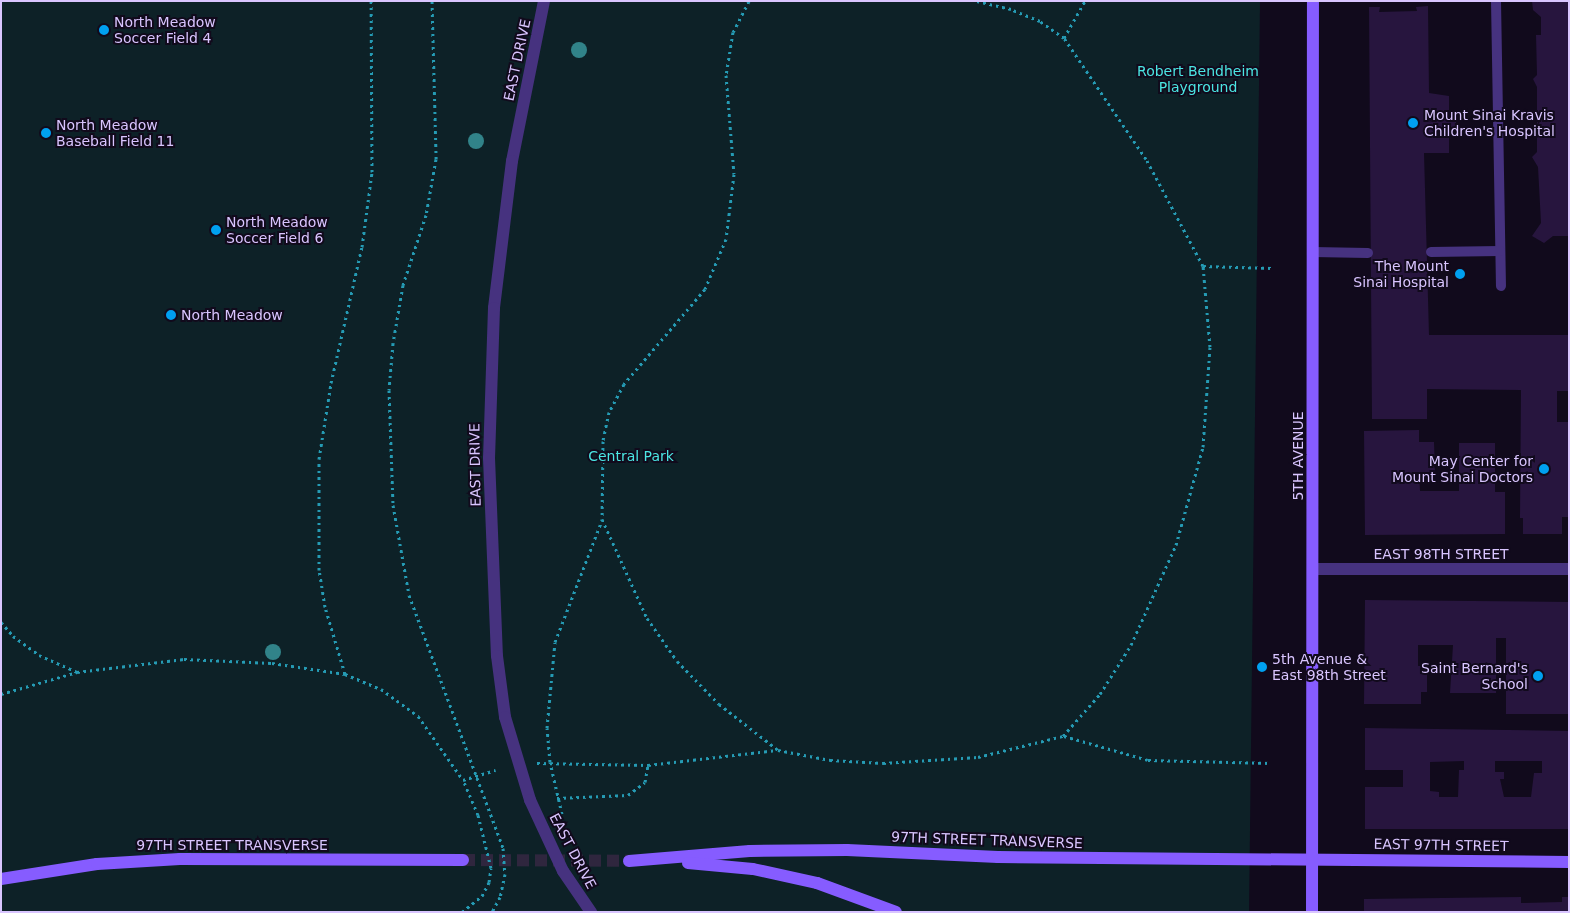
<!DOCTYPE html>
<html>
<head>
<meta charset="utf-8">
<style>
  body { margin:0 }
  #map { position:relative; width:1570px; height:913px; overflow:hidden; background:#110a1c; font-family:"DejaVu Sans",sans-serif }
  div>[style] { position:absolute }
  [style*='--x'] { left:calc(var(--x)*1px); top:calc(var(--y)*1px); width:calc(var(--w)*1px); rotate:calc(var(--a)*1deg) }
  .green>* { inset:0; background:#0d2127 }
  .building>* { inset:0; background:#27153e }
  .secondary-tunnel>* { height:12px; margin-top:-6px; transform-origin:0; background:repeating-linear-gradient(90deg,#2f263e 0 12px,transparent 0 18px) }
  .path>* { height:3px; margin-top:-1.5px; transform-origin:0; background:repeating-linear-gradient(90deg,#259bb4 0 2.5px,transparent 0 6.5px) }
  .lane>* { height:10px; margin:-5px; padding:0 5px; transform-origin:5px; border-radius:5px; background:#46327f }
  .street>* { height:12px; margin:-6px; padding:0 6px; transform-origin:6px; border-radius:6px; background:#46327f }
  .secondary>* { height:12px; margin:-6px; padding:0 6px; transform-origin:6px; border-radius:6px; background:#865cff }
  .trees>* { width:16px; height:16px; margin:-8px; border-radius:50%; background:#318389 }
  .dots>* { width:14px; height:14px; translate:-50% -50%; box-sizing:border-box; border:2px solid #110a1c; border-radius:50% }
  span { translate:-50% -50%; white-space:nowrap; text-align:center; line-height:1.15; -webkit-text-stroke:4px #110a1c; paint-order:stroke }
  .poi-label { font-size:14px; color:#d9c5ff }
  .left { translate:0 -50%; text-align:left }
  .right { translate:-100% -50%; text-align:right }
  .street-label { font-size:14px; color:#d9c5ff }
  .park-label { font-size:14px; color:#4be6e3 }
  .frame { position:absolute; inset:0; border:2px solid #d9c5ff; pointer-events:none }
</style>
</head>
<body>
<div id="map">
  <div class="green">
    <i style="clip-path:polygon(1px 1px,1260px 1px,1249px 912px,1px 912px)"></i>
  </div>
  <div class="building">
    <i style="clip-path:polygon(1532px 1px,1569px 1px,1569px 236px,1553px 236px,1544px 243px,1532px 236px,1541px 223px,1538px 167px,1532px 157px,1537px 152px,1537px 87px,1533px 79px,1537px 75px,1536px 35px,1541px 35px,1541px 17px,1533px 10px)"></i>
    <i style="clip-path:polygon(1428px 6px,1429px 93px,1449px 96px,1449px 111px,1456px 119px,1456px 128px,1449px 136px,1449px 153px,1424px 153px,1429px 335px,1569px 335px,1569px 391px,1557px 391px,1557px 422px,1569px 422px,1569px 517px,1562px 517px,1562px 534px,1523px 534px,1523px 518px,1520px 518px,1521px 390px,1427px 389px,1427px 419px,1372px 419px,1369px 7px,1380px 7px,1379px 12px,1417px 11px,1416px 7px)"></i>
    <i style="clip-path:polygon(1419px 430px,1419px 442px,1434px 442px,1435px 472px,1419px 472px,1420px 491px,1459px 491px,1459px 443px,1495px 443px,1495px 492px,1505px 492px,1505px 534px,1365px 535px,1364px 431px)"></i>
    <i style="clip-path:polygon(1365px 600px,1569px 602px,1569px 714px,1506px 714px,1506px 638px,1496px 638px,1496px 693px,1450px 693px,1453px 645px,1418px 645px,1418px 666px,1427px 666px,1427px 692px,1421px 692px,1421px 704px,1364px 704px)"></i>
    <i style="clip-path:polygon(evenodd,1365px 728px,1569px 731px,1569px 829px,1365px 829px,1365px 787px,1403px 787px,1403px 770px,1365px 770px,1365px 728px,1464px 761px,1464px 770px,1459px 770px,1458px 797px,1439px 797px,1439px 792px,1430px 791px,1430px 762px,1464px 761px,1365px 728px,1495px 761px,1542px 761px,1542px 773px,1534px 773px,1531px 797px,1504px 797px,1500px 779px,1504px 779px,1504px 772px,1495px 772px,1495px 761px)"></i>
    <i style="clip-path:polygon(1521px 897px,1521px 903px,1562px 902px,1562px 897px,1569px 897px,1569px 912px,1364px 912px,1364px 899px)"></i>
  </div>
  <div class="secondary-tunnel">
    <i style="--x:463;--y:860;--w:166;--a:0.3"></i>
  </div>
  <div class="path">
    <i style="--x:432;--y:1;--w:158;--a:88.5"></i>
    <i style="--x:436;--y:159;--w:57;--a:100.1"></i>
    <i style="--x:426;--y:215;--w:74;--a:108.2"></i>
    <i style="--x:403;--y:285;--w:59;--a:99.8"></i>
    <i style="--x:393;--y:343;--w:47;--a:94.9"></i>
    <i style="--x:389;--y:390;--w:115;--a:88"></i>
    <i style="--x:393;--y:505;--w:91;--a:79.9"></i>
    <i style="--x:409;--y:595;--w:270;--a:69.6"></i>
    <i style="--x:503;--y:848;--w:26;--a:86"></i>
    <i style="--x:505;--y:874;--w:24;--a:102"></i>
    <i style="--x:500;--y:897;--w:17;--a:118"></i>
    <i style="--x:749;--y:1;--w:35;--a:117"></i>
    <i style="--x:733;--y:32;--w:44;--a:99.2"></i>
    <i style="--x:726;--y:75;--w:99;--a:85.4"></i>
    <i style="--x:734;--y:174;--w:65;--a:97"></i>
    <i style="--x:726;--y:239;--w:54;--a:112.8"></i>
    <i style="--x:705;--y:289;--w:125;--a:130.5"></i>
    <i style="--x:624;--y:384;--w:32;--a:118"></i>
    <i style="--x:609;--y:412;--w:30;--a:102"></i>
    <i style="--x:603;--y:441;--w:78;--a:90.7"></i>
    <i style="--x:602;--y:519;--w:109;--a:65.6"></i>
    <i style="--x:647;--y:618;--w:52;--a:55.1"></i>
    <i style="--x:677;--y:661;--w:60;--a:45.7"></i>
    <i style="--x:719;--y:704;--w:75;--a:37.9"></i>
    <i style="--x:778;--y:750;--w:53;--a:10.9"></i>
    <i style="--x:830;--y:760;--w:53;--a:3.2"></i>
    <i style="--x:883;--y:763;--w:95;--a:-3.6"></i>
    <i style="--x:978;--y:757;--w:88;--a:-13.9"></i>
    <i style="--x:1063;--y:736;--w:56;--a:-48.6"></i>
    <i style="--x:1100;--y:694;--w:58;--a:-57.7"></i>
    <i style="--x:1131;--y:645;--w:110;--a:-65.8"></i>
    <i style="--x:1176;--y:545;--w:102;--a:-74.6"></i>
    <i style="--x:1203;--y:447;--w:100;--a:-86"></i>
    <i style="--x:1210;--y:347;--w:81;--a:-94.9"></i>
    <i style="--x:1203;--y:266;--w:121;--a:-118"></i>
    <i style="--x:1146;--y:159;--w:146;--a:-124.1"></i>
    <i style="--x:1064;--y:38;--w:29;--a:-145"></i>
    <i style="--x:1040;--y:21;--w:31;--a:-158"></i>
    <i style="--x:1011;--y:9;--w:35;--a:-167"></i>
    <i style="--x:1064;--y:38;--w:43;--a:-60.4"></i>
    <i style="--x:1203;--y:266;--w:69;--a:1.7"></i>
    <i style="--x:1;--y:622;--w:18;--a:49"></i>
    <i style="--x:13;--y:636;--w:32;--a:36"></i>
    <i style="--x:39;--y:655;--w:42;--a:24.1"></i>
    <i style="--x:345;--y:674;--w:70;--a:-106.6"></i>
    <i style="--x:325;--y:607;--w:37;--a:-99"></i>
    <i style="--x:319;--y:570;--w:111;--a:-90"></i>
    <i style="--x:319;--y:459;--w:77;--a:-81"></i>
    <i style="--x:331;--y:383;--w:139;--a:-77.2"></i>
    <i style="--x:362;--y:247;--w:76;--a:-82.4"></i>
    <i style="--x:372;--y:172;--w:171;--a:-90.3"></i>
    <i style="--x:1;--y:694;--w:79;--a:-16.1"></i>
    <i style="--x:77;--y:672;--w:108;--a:-6.9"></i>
    <i style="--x:184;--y:659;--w:88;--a:2.6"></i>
    <i style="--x:272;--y:663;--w:74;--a:8.6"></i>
    <i style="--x:345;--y:674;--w:39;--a:23"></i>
    <i style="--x:381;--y:689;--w:46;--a:36.1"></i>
    <i style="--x:418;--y:716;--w:78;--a:54.9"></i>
    <i style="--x:1064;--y:736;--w:87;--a:15.9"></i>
    <i style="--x:1148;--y:760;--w:123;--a:1.4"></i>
    <i style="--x:537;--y:763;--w:111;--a:1"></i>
    <i style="--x:648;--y:765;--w:130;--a:-6.6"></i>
    <i style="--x:557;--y:798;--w:71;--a:-2.4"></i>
    <i style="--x:628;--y:795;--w:21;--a:-37"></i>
    <i style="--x:645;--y:782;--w:17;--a:-80"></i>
    <i style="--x:562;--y:814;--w:53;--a:-103"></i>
    <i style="--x:550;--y:762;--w:34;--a:-95"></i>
    <i style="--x:547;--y:728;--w:86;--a:-84.7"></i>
    <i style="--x:555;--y:642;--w:131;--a:-68.9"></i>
    <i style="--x:462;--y:912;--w:26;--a:-39"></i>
    <i style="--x:482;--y:896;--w:16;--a:-63"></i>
    <i style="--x:489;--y:882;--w:14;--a:-82"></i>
    <i style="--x:491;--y:868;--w:55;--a:-103.8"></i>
    <i style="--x:478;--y:815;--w:38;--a:-113"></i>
    <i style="--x:463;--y:780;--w:34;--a:-17"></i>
  </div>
  <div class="lane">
    <i style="--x:1496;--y:1;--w:285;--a:89"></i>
    <i style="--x:1313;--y:252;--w:55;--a:1"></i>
    <i style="--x:1431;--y:252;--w:69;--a:-0.8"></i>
  </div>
  <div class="street">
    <i style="--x:544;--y:1;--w:163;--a:101.3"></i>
    <i style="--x:512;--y:161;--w:148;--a:97"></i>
    <i style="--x:494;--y:308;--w:150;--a:91.9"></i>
    <i style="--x:489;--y:458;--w:198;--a:87.7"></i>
    <i style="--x:497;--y:656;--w:62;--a:82.5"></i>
    <i style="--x:505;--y:717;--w:87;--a:73.2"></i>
    <i style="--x:530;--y:800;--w:78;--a:65.1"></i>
    <i style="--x:563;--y:871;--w:50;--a:55.7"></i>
    <i style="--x:1313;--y:569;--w:256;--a:0"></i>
  </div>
  <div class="secondary">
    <i style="--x:629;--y:861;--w:121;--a:-4.7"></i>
    <i style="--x:750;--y:851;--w:97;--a:-0.6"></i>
    <i style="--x:847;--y:850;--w:151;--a:2.7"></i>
    <i style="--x:998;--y:857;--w:571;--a:0.5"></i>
    <i style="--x:688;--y:863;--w:65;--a:5.3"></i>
    <i style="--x:753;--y:869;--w:66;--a:12.3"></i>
    <i style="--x:817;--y:883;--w:84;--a:20.2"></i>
    <i style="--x:1;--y:879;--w:97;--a:-8.9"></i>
    <i style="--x:97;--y:864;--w:83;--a:-3.4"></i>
    <i style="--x:180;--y:859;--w:283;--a:0.2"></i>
    <i style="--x:1312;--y:912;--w:911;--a:-89.94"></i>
  </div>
  <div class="trees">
    <i style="left:579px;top:50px"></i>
    <i style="left:476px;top:141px"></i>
    <i style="left:273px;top:652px"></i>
  </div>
  <div class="dots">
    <i style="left:104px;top:30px;background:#00a0f0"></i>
    <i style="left:1413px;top:123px;background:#00a0f0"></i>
    <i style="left:46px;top:133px;background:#00a0f0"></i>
    <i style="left:216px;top:230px;background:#00a0f0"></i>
    <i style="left:1460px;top:274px;background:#00a0f0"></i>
    <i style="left:171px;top:315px;background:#00a0f0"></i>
    <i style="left:1544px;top:469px;background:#00a0f0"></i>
    <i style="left:1262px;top:667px;background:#00a0f0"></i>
    <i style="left:1538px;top:676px;background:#00a0f0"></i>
  </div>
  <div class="poi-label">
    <span class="left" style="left:114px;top:30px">North Meadow<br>Soccer Field 4</span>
    <span class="left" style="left:1424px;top:123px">Mount Sinai Kravis<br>Children's Hospital</span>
    <span class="left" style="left:56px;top:133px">North Meadow<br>Baseball Field 11</span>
    <span class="left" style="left:226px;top:230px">North Meadow<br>Soccer Field 6</span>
    <span class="right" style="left:1449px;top:274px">The Mount<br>Sinai Hospital</span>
    <span class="left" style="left:181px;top:315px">North Meadow</span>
    <span class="right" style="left:1533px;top:469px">May Center for<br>Mount Sinai Doctors</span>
    <span class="left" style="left:1272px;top:667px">5th Avenue &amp;<br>East 98th Street</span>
    <span class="right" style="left:1528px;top:676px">Saint Bernard's<br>School</span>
  </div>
  <div class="street-label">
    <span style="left:517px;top:60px;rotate:-78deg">EAST DRIVE</span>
    <span style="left:1298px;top:456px;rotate:-90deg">5TH AVENUE</span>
    <span style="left:475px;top:465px;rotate:-91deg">EAST DRIVE</span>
    <span style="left:1441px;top:554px">EAST 98TH STREET</span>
    <span style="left:987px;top:840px;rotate:2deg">97TH STREET TRANSVERSE</span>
    <span style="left:232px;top:845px">97TH STREET TRANSVERSE</span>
    <span style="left:1441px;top:845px;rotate:1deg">EAST 97TH STREET</span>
    <span style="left:573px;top:851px;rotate:62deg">EAST DRIVE</span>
  </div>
  <div class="park-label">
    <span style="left:1198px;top:79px">Robert Bendheim<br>Playground</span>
    <span style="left:631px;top:456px">Central Park</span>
  </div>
  <div class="frame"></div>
</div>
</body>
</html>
